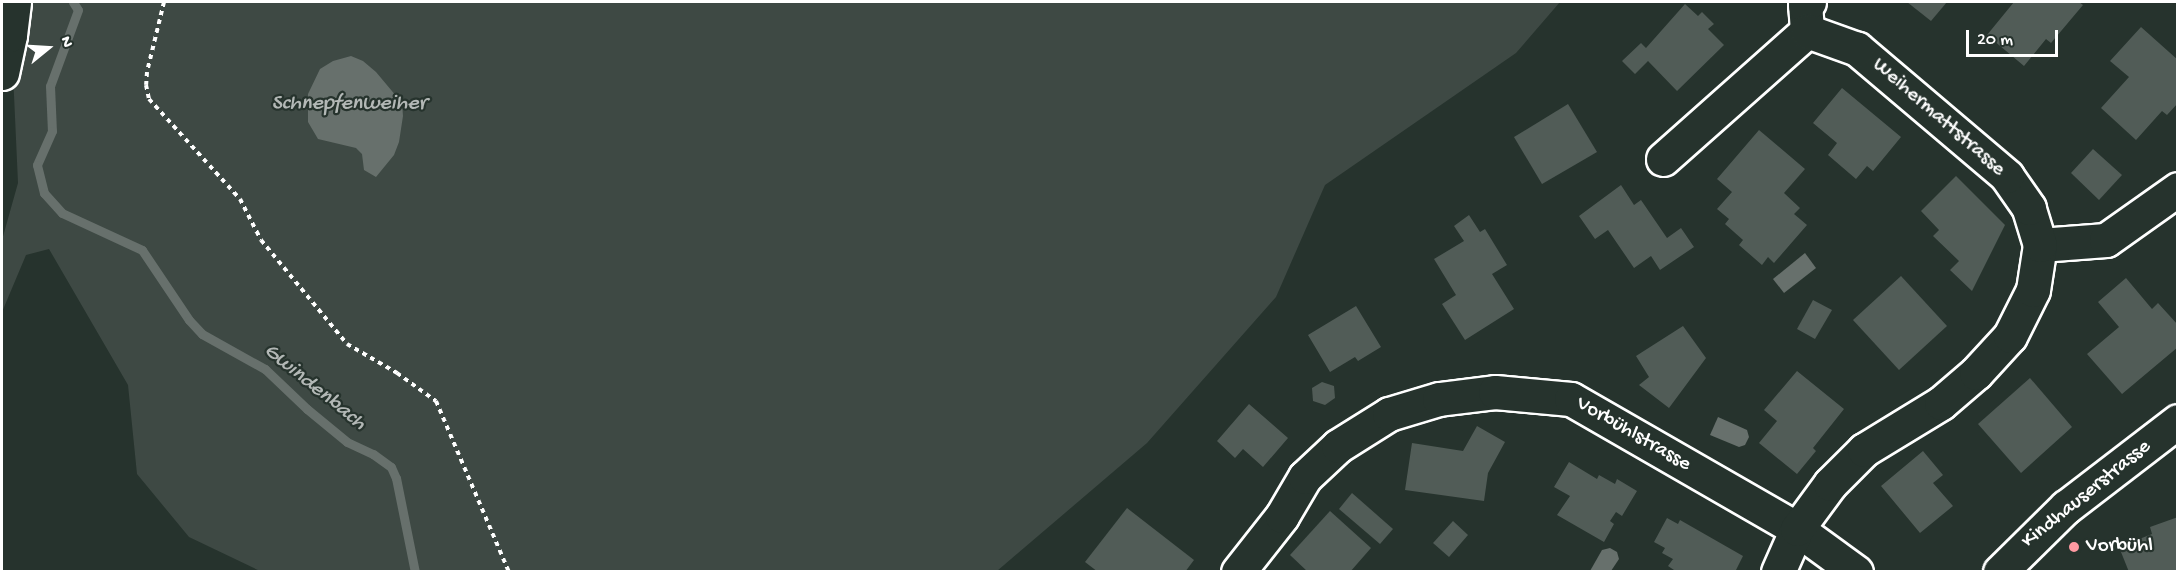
<!DOCTYPE html>
<html>
<head>
<meta charset="utf-8">
<style>
  body { margin:0 }
  #map { position:relative; width:2179px; height:573px; overflow:hidden; background:#26332d; font-family:"Gochi Hand",sans-serif }
  div>[style] { position:absolute }
  [style*='--x'] { left:calc(var(--x)*1px); top:calc(var(--y)*1px); width:calc(var(--w)*1px); rotate:calc(var(--a)*1deg) }
  .green>* { inset:0; background:#3e4944 }
  .water>* { inset:0; background:#67706c }
  .stream>* { height:9px; margin:-4.5px; padding:0 4.5px; transform-origin:4.5px; border-radius:4.5px; background:#67706c }
  .building>* { inset:0; background:#515c57 }
  .path>* { height:4px; margin-top:-2px; transform-origin:0; background:repeating-linear-gradient(90deg,#fff 0 4.5px,transparent 0 9px) }
  .roads { filter:drop-shadow(2px 0 #fff) drop-shadow(-2px 0 #fff) drop-shadow(0 2px #fff) drop-shadow(0 -2px #fff) }
  .minor>* { height:33px; margin:-16.5px; padding:0 16.5px; transform-origin:16.5px; border-radius:16.5px; background:#26332d }
  .dots>* { width:16px; height:16px; translate:-50% -50%; box-sizing:border-box; border:3px solid #26332d; border-radius:50% }
  span { translate:-50% -50%; white-space:nowrap; text-align:center; line-height:1.15; -webkit-text-stroke:4.5px #26332d; paint-order:stroke }
  .street-label { font-size:21px; color:#fff }
  .poi-label { font-size:21px; color:#fff }
  .left { translate:0 -50%; text-align:left }
  .water-label { font-size:22px; color:#b3b8b6; font-style:italic }
  .frame { position:absolute; inset:0; border:3px solid #fff; pointer-events:none }
  .north { position:absolute; left:18px; top:18px; width:60px; height:60px; -webkit-text-stroke:4px #26332d; paint-order:stroke; rotate:72deg; font-size:16px; font-weight:700; line-height:24px; text-align:center; color:#fff }
  .north::after { content:''; display:block; margin:auto; width:21px; height:27px; background:#fff; clip-path:polygon(50% 0,100% 100%,50% 72%,0 100%) }
  .scale { position:absolute; left:1966px; top:30px; width:92px; height:27px; box-sizing:border-box; border:3px solid #fff; border-top:0; padding-left:8px; font-size:18px; line-height:21px; white-space:nowrap; color:#fff; -webkit-text-stroke:4px #26332d; paint-order:stroke }
</style>
</head>
<body>
<div id="map">
  <div class="green">
    <i style="clip-path:polygon(19px 2px,1560px 2px,1516px 53px,1325px 185px,1276px 297px,1147px 443px,997px 571px,260px 571px,189px 537px,137px 474px,128px 385px,49px 249px,26px 255px,2px 312px,2px 240px,18px 183px,12px 51px)"></i>
  </div>
  <div class="water">
    <i style="clip-path:polygon(351px 56px,363px 61px,376px 72px,402px 103px,403px 116px,399px 142px,394px 155px,376px 177px,364px 170px,362px 154px,356px 148px,318px 139px,308px 122px,308px 94px,320px 69px,333px 61px)"></i>
    <i style="clip-path:polygon(1805px 253px,1816px 268px,1784px 293px,1773px 279px)"></i>
    <i style="clip-path:polygon(1718px 417px,1747px 430px,1749px 437px,1745px 445px,1739px 447px,1710px 435px)"></i>
    <i style="clip-path:polygon(1610px 548px,1617px 552px,1619px 559px,1611px 571px,1590px 571px,1602px 550px)"></i>
  </div>
  <div class="stream">
    <i style="--x:73;--y:2;--w:9;--a:58"></i>
    <i style="--x:78;--y:10;--w:81;--a:110.2"></i>
    <i style="--x:50;--y:86;--w:45;--a:87.5"></i>
    <i style="--x:52;--y:131;--w:37;--a:114"></i>
    <i style="--x:37;--y:165;--w:29;--a:76"></i>
    <i style="--x:44;--y:193;--w:27;--a:48"></i>
    <i style="--x:62;--y:213;--w:88;--a:24.8"></i>
    <i style="--x:142;--y:250;--w:84;--a:56.1"></i>
    <i style="--x:189;--y:320;--w:19;--a:47"></i>
    <i style="--x:202;--y:334;--w:72;--a:29.1"></i>
    <i style="--x:265;--y:369;--w:58;--a:43.6"></i>
    <i style="--x:307;--y:409;--w:52;--a:39.5"></i>
    <i style="--x:347;--y:442;--w:29;--a:25"></i>
    <i style="--x:373;--y:454;--w:22;--a:36"></i>
    <i style="--x:391;--y:467;--w:12;--a:66"></i>
    <i style="--x:396;--y:478;--w:96;--a:78.6"></i>
  </div>
  <div class="building">
    <i style="clip-path:polygon(1907px 2px,1947px 2px,1931px 21px)"></i>
    <i style="clip-path:polygon(2014px 2px,2079px 2px,2083px 5px,2051px 43px,2046px 39px,2024px 66px,1987px 35px)"></i>
    <i style="clip-path:polygon(1685px 4px,1698px 16px,1702px 12px,1714px 24px,1708px 29px,1724px 45px,1677px 91px,1648px 61px,1635px 74px,1622px 61px,1641px 43px,1646px 48px)"></i>
    <i style="clip-path:polygon(2141px 27px,2178px 60px,2178px 103px,2167px 115px,2162px 111px,2136px 140px,2101px 108px,2129px 77px,2110px 61px)"></i>
    <i style="clip-path:polygon(1842px 88px,1901px 137px,1873px 171px,1867px 166px,1856px 179px,1828px 155px,1837px 143px,1813px 123px)"></i>
    <i style="clip-path:polygon(1568px 104px,1597px 152px,1542px 184px,1514px 137px)"></i>
    <i style="clip-path:polygon(1759px 130px,1805px 169px,1784px 193px,1800px 208px,1794px 214px,1807px 225px,1774px 263px,1768px 257px,1762px 265px,1739px 245px,1743px 240px,1725px 224px,1729px 219px,1717px 209px,1732px 192px,1717px 179px)"></i>
    <i style="clip-path:polygon(2093px 149px,2122px 175px,2099px 200px,2071px 173px)"></i>
    <i style="clip-path:polygon(1956px 176px,2005px 225px,1972px 291px,1950px 270px,1959px 261px,1933px 236px,1939px 230px,1921px 211px)"></i>
    <i style="clip-path:polygon(1621px 185px,1634px 205px,1641px 200px,1667px 238px,1681px 228px,1694px 247px,1660px 270px,1651px 256px,1634px 268px,1608px 230px,1595px 239px,1579px 216px)"></i>
    <i style="clip-path:polygon(1469px 215px,1480px 232px,1485px 229px,1507px 265px,1492px 274px,1514px 309px,1465px 340px,1442px 304px,1456px 295px,1434px 259px,1464px 241px,1454px 226px)"></i>
    <i style="clip-path:polygon(1901px 276px,1947px 326px,1899px 370px,1853px 320px)"></i>
    <i style="clip-path:polygon(2126px 278px,2152px 309px,2158px 303px,2178px 325px,2178px 347px,2122px 394px,2087px 354px,2119px 327px,2098px 302px)"></i>
    <i style="clip-path:polygon(1813px 300px,1832px 310px,1815px 339px,1797px 329px)"></i>
    <i style="clip-path:polygon(1356px 306px,1381px 347px,1358px 361px,1355px 357px,1330px 372px,1308px 335px)"></i>
    <i style="clip-path:polygon(1683px 326px,1706px 358px,1669px 408px,1639px 385px,1649px 377px,1636px 356px)"></i>
    <i style="clip-path:polygon(1797px 371px,1844px 409px,1813px 448px,1816px 451px,1797px 474px,1759px 443px,1777px 421px,1764px 410px)"></i>
    <i style="clip-path:polygon(2030px 378px,2072px 427px,2021px 473px,1978px 424px)"></i>
    <i style="clip-path:polygon(1322px 382px,1334px 386px,1335px 398px,1325px 405px,1313px 401px,1312px 388px)"></i>
    <i style="clip-path:polygon(1249px 404px,1288px 438px,1263px 467px,1243px 449px,1235px 458px,1217px 441px)"></i>
    <i style="clip-path:polygon(1477px 426px,1505px 442px,1488px 473px,1484px 501px,1405px 490px,1412px 443px,1463px 451px)"></i>
    <i style="clip-path:polygon(1923px 451px,1943px 475px,1933px 483px,1953px 506px,1920px 533px,1881px 486px)"></i>
    <i style="clip-path:polygon(1569px 462px,1597px 479px,1599px 475px,1615px 484px,1617px 479px,1637px 491px,1622px 516px,1616px 512px,1610px 521px,1614px 524px,1604px 542px,1557px 515px,1570px 496px,1554px 487px)"></i>
    <i style="clip-path:polygon(1352px 493px,1393px 529px,1380px 544px,1339px 509px)"></i>
    <i style="clip-path:polygon(1127px 508px,1194px 560px,1185px 572px,1098px 572px,1085px 562px)"></i>
    <i style="clip-path:polygon(1330px 511px,1371px 548px,1350px 572px,1308px 572px,1290px 555px)"></i>
    <i style="clip-path:polygon(2178px 517px,2178px 572px,2129px 572px,2119px 547px,2152px 534px,2150px 527px)"></i>
    <i style="clip-path:polygon(1667px 518px,1678px 524px,1680px 520px,1743px 556px,1735px 572px,1677px 572px,1668px 566px,1673px 559px,1662px 553px,1665px 548px,1654px 542px)"></i>
    <i style="clip-path:polygon(1453px 521px,1468px 535px,1449px 557px,1433px 543px)"></i>
  </div>
  <div class="path">
    <i style="--x:164;--y:2;--w:72;--a:103.7"></i>
    <i style="--x:147;--y:72;--w:13;--a:94"></i>
    <i style="--x:146;--y:85;--w:14;--a:78"></i>
    <i style="--x:149;--y:99;--w:135;--a:47.7"></i>
    <i style="--x:240;--y:199;--w:46;--a:62.9"></i>
    <i style="--x:261;--y:240;--w:135;--a:50.4"></i>
    <i style="--x:347;--y:344;--w:58;--a:30.1"></i>
    <i style="--x:397;--y:373;--w:48;--a:35.7"></i>
    <i style="--x:436;--y:401;--w:186;--a:66.9"></i>
  </div>
  <div class="roads">
    <div class="minor">
      <i style="--x:1807;--y:31;--w:26;--a:-94"></i>
      <i style="--x:1805;--y:5;--w:5;--a:-37"></i>
      <i style="--x:2;--y:73;--w:39;--a:-78"></i>
      <i style="--x:10;--y:35;--w:33;--a:-83"></i>
      <i style="--x:1663;--y:159;--w:193;--a:-41.6"></i>
      <i style="--x:2040;--y:245;--w:66;--a:-4.3"></i>
      <i style="--x:2106;--y:240;--w:88;--a:-35.3"></i>
      <i style="--x:1238;--y:572;--w:71;--a:-51.8"></i>
      <i style="--x:1282;--y:516;--w:45;--a:-59.5"></i>
      <i style="--x:1305;--y:477;--w:45;--a:-43.2"></i>
      <i style="--x:1338;--y:446;--w:60;--a:-32.1"></i>
      <i style="--x:1389;--y:414;--w:52;--a:-16.7"></i>
      <i style="--x:1439;--y:399;--w:56;--a:-7.1"></i>
      <i style="--x:1495;--y:392;--w:76;--a:5.3"></i>
      <i style="--x:1571;--y:399;--w:261;--a:29.9"></i>
      <i style="--x:1797;--y:529;--w:73;--a:36.1"></i>
      <i style="--x:1778;--y:572;--w:47;--a:-66.2"></i>
      <i style="--x:1797;--y:529;--w:56;--a:-53.7"></i>
      <i style="--x:1830;--y:484;--w:48;--a:-45"></i>
      <i style="--x:1864;--y:450;--w:90;--a:-31.4"></i>
      <i style="--x:1941;--y:403;--w:46;--a:-40.6"></i>
      <i style="--x:1976;--y:373;--w:50;--a:-47.4"></i>
      <i style="--x:2010;--y:336;--w:51;--a:-63.4"></i>
      <i style="--x:2033;--y:290;--w:46;--a:-81.2"></i>
      <i style="--x:2040;--y:245;--w:39;--a:-107"></i>
      <i style="--x:2029;--y:208;--w:39;--a:-125"></i>
      <i style="--x:2007;--y:176;--w:197;--a:-139.7"></i>
      <i style="--x:1857;--y:49;--w:53;--a:-160.2"></i>
      <i style="--x:2000;--y:572;--w:93;--a:-44.6"></i>
      <i style="--x:2066;--y:507;--w:141;--a:-37.5"></i>
    </div>
  </div>
  <div class="dots">
    <i style="left:2074px;top:547px;background:#ff9aa2"></i>
  </div>
  <div class="street-label">
    <span style="left:1938px;top:118px;rotate:41deg">Weihermattstrasse</span>
    <span style="left:1633px;top:435px;rotate:30deg">Vorbühlstrasse</span>
    <span style="left:2087px;top:495px;rotate:-39deg">Kindhauserstrasse</span>
  </div>
  <div class="poi-label">
    <span class="left" style="left:2086px;top:547px">Vorbühl</span>
  </div>
  <div class="water-label">
    <span style="left:349px;top:105px">Schnepfenweiher</span>
    <span style="left:314px;top:388px;rotate:39deg">Gwindenbach</span>
  </div>
  <div class="frame"></div>
  <div class="north">N</div>
  <div class="scale">20 m</div>
</div>
</body>
</html>
